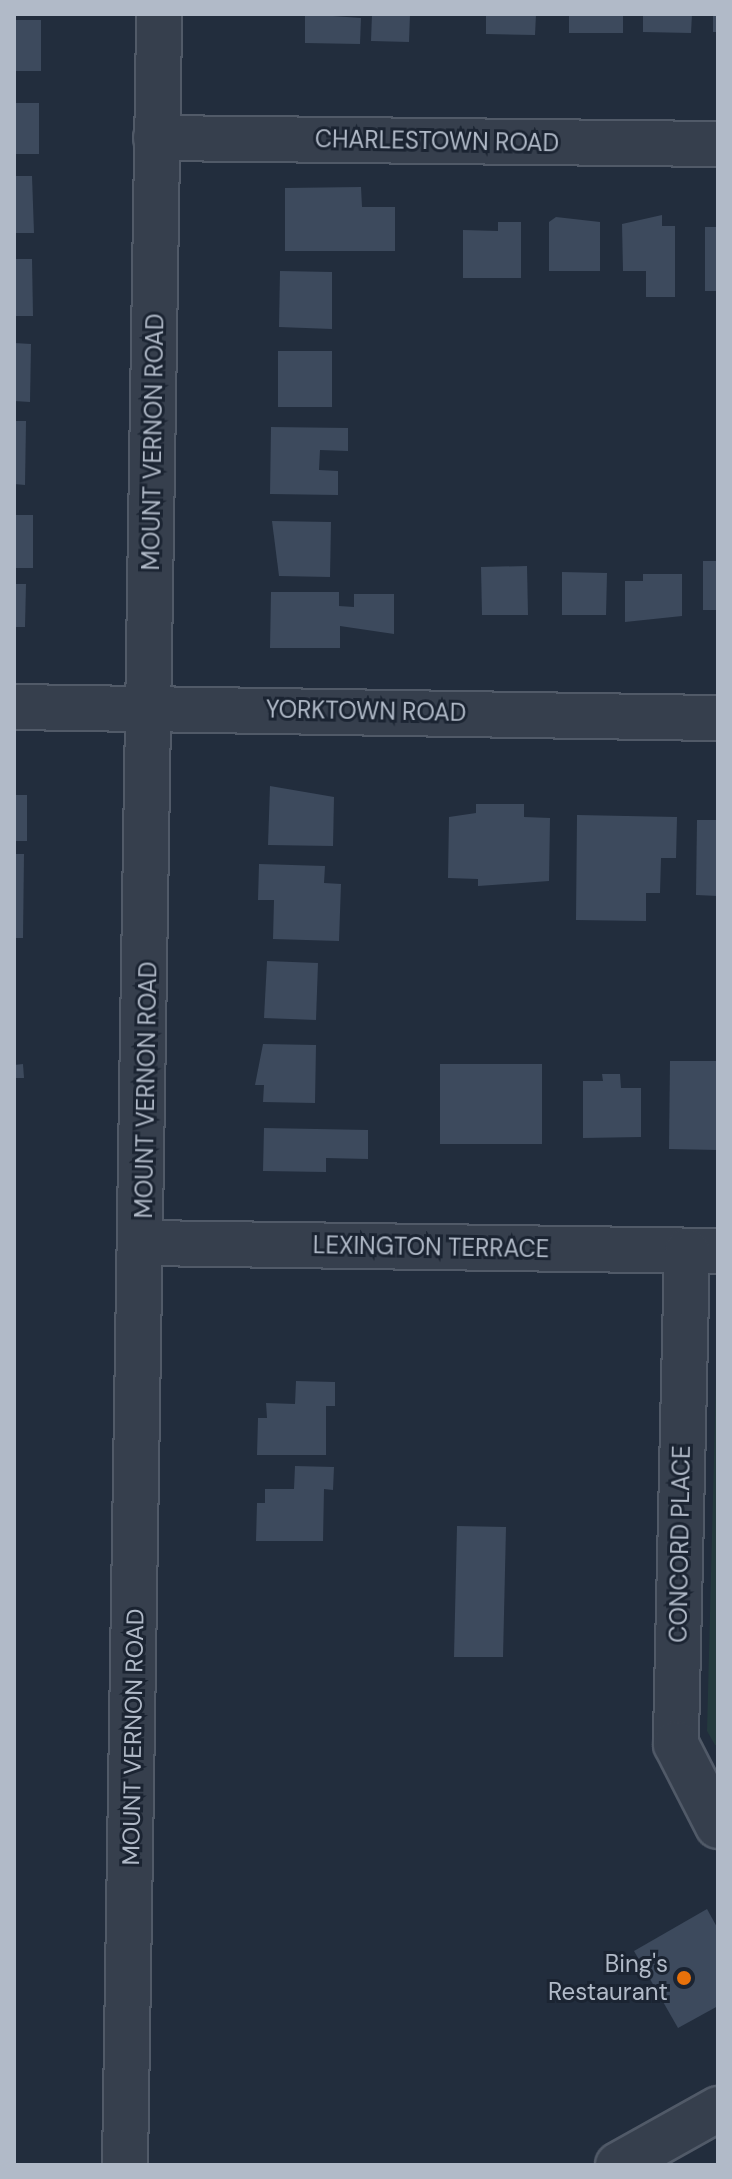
<!DOCTYPE html>
<html>
<head>
<meta charset="utf-8">
<style>
  body { margin:0 }
  #map { position:relative; width:732px; height:2179px; overflow:hidden; background:#222d3d; font-family:"DM Sans",sans-serif }
  div>[style] { position:absolute }
  [style*='--x'] { left:calc(var(--x)*1px); top:calc(var(--y)*1px); width:calc(var(--w)*1px); rotate:calc(var(--a)*1deg) }
  .green>* { inset:0; background:#243a3e }
  .building>* { inset:0; background:#3d4a5d }
  .roads { filter:drop-shadow(2px 0 #515a68) drop-shadow(-2px 0 #515a68) drop-shadow(0 2px #515a68) drop-shadow(0 -2px #515a68) }
  .minor>* { height:44px; margin:-22px; padding:0 22px; transform-origin:22px; border-radius:22px; background:#363f4d }
  .dots>* { width:22px; height:22px; translate:-50% -50%; box-sizing:border-box; border:4px solid #1b2432; border-radius:50% }
  span { translate:-50% -50%; white-space:nowrap; text-align:center; line-height:1.15; -webkit-text-stroke:6px #1b2432; paint-order:stroke }
  .street-label { font-size:24px; color:#b1bac8 }
  .poi-label { font-size:24px; color:#b1bac8 }
  .right { translate:-100% -50%; text-align:right }
  .frame { position:absolute; inset:0; border:16px solid #b1bac8; pointer-events:none }
</style>
</head>
<body>
<div id="map">
  <div class="green">
    <i style="clip-path:polygon(718px 1300px,718px 1745px,715px 1745px,707px 1731px)"></i>
  </div>
  <div class="building">
    <i style="clip-path:polygon(305px 14px,361px 18px,360px 44px,305px 43px)"></i>
    <i style="clip-path:polygon(372px 14px,410px 14px,409px 42px,371px 41px)"></i>
    <i style="clip-path:polygon(486px 14px,536px 14px,535px 35px,486px 34px)"></i>
    <i style="clip-path:polygon(569px 14px,623px 14px,623px 33px,569px 33px)"></i>
    <i style="clip-path:polygon(643px 14px,692px 14px,691px 33px,643px 32px)"></i>
    <i style="clip-path:polygon(713px 14px,718px 14px,718px 32px,713px 32px)"></i>
    <i style="clip-path:polygon(14px 20px,41px 20px,41px 71px,14px 71px)"></i>
    <i style="clip-path:polygon(14px 103px,39px 103px,39px 154px,14px 154px)"></i>
    <i style="clip-path:polygon(14px 176px,32px 176px,34px 233px,14px 233px)"></i>
    <i style="clip-path:polygon(361px 187px,362px 207px,395px 207px,395px 251px,285px 251px,285px 188px)"></i>
    <i style="clip-path:polygon(662px 215px,662px 226px,675px 226px,675px 297px,646px 297px,646px 271px,623px 271px,622px 224px)"></i>
    <i style="clip-path:polygon(556px 217px,600px 222px,600px 271px,549px 271px,549px 222px)"></i>
    <i style="clip-path:polygon(498px 222px,521px 222px,521px 278px,463px 278px,463px 230px,498px 231px)"></i>
    <i style="clip-path:polygon(705px 227px,718px 227px,718px 291px,705px 291px)"></i>
    <i style="clip-path:polygon(14px 259px,32px 259px,33px 316px,14px 316px)"></i>
    <i style="clip-path:polygon(280px 271px,332px 272px,332px 329px,279px 327px)"></i>
    <i style="clip-path:polygon(14px 343px,31px 344px,30px 402px,14px 401px)"></i>
    <i style="clip-path:polygon(278px 351px,332px 351px,332px 407px,278px 407px)"></i>
    <i style="clip-path:polygon(14px 421px,26px 421px,25px 485px,14px 484px)"></i>
    <i style="clip-path:polygon(271px 427px,348px 428px,348px 451px,320px 450px,319px 470px,338px 471px,338px 495px,270px 494px)"></i>
    <i style="clip-path:polygon(14px 515px,33px 515px,33px 568px,14px 568px)"></i>
    <i style="clip-path:polygon(272px 521px,331px 522px,330px 577px,279px 576px)"></i>
    <i style="clip-path:polygon(703px 561px,718px 561px,718px 610px,703px 610px)"></i>
    <i style="clip-path:polygon(527px 566px,528px 615px,482px 615px,481px 567px)"></i>
    <i style="clip-path:polygon(562px 572px,607px 573px,606px 615px,562px 615px)"></i>
    <i style="clip-path:polygon(643px 574px,682px 574px,682px 616px,625px 622px,625px 581px,643px 581px)"></i>
    <i style="clip-path:polygon(14px 584px,26px 584px,25px 627px,14px 627px)"></i>
    <i style="clip-path:polygon(271px 592px,339px 592px,339px 606px,354px 607px,354px 594px,394px 594px,394px 634px,340px 626px,340px 648px,270px 648px)"></i>
    <i style="clip-path:polygon(270px 786px,334px 797px,333px 846px,268px 845px)"></i>
    <i style="clip-path:polygon(14px 795px,27px 795px,27px 841px,14px 841px)"></i>
    <i style="clip-path:polygon(476px 804px,524px 804px,524px 817px,550px 818px,549px 881px,478px 886px,478px 879px,448px 878px,449px 817px,476px 813px)"></i>
    <i style="clip-path:polygon(577px 815px,677px 817px,676px 858px,661px 858px,660px 893px,646px 893px,646px 921px,576px 920px)"></i>
    <i style="clip-path:polygon(697px 820px,718px 820px,718px 896px,696px 895px)"></i>
    <i style="clip-path:polygon(14px 854px,24px 854px,23px 938px,14px 938px)"></i>
    <i style="clip-path:polygon(259px 864px,325px 866px,324px 883px,341px 884px,339px 941px,273px 939px,274px 900px,258px 900px)"></i>
    <i style="clip-path:polygon(267px 961px,318px 963px,316px 1020px,264px 1018px)"></i>
    <i style="clip-path:polygon(263px 1044px,316px 1045px,315px 1103px,263px 1102px,264px 1085px,255px 1085px)"></i>
    <i style="clip-path:polygon(670px 1061px,718px 1061px,718px 1150px,669px 1149px)"></i>
    <i style="clip-path:polygon(23px 1064px,24px 1078px,14px 1078px,14px 1065px)"></i>
    <i style="clip-path:polygon(440px 1064px,542px 1064px,542px 1144px,440px 1144px)"></i>
    <i style="clip-path:polygon(602px 1074px,620px 1074px,621px 1088px,641px 1088px,641px 1137px,583px 1138px,583px 1081px,603px 1081px)"></i>
    <i style="clip-path:polygon(264px 1128px,368px 1130px,368px 1159px,326px 1158px,326px 1172px,263px 1171px)"></i>
    <i style="clip-path:polygon(296px 1381px,335px 1382px,335px 1406px,326px 1406px,326px 1455px,257px 1455px,258px 1418px,267px 1418px,266px 1403px,295px 1404px)"></i>
    <i style="clip-path:polygon(295px 1466px,334px 1467px,333px 1490px,324px 1489px,323px 1541px,256px 1541px,257px 1503px,265px 1503px,265px 1489px,294px 1489px)"></i>
    <i style="clip-path:polygon(457px 1526px,506px 1527px,503px 1657px,454px 1657px)"></i>
    <i style="clip-path:polygon(707px 1909px,718px 1929px,718px 2006px,678px 2028px,634px 1951px)"></i>
  </div>
  <div class="roads">
    <div class="minor">
      <i style="--x:156;--y:138;--w:562;--a:0.61"></i>
      <i style="--x:14;--y:707;--w:704;--a:0.9"></i>
      <i style="--x:144;--y:1243;--w:574;--a:0.8"></i>
      <i style="--x:687;--y:1251;--w:493;--a:91.3"></i>
      <i style="--x:676;--y:1744;--w:92;--a:62.9"></i>
      <i style="--x:125;--y:2165;--w:2151;--a:-89.09"></i>
      <i style="--x:618;--y:2165;--w:115;--a:-29.2"></i>
    </div>
  </div>
  <div class="dots">
    <i style="left:684px;top:1978px;background:#e8710a"></i>
  </div>
  <div class="street-label">
    <span style="left:437px;top:141px;rotate:1deg">CHARLESTOWN ROAD</span>
    <span style="left:153px;top:442px;rotate:-89deg">MOUNT VERNON ROAD</span>
    <span style="left:366px;top:711px;rotate:1deg">YORKTOWN ROAD</span>
    <span style="left:146px;top:1090px;rotate:-89deg">MOUNT VERNON ROAD</span>
    <span style="left:431px;top:1247px;rotate:1deg">LEXINGTON TERRACE</span>
    <span style="left:680px;top:1544px;rotate:-89deg">CONCORD PLACE</span>
    <span style="left:133px;top:1737px;rotate:-89deg">MOUNT VERNON ROAD</span>
  </div>
  <div class="poi-label">
    <span class="right" style="left:668px;top:1978px">Bing's<br>Restaurant</span>
  </div>
  <div class="frame"></div>
</div>
</body>
</html>
